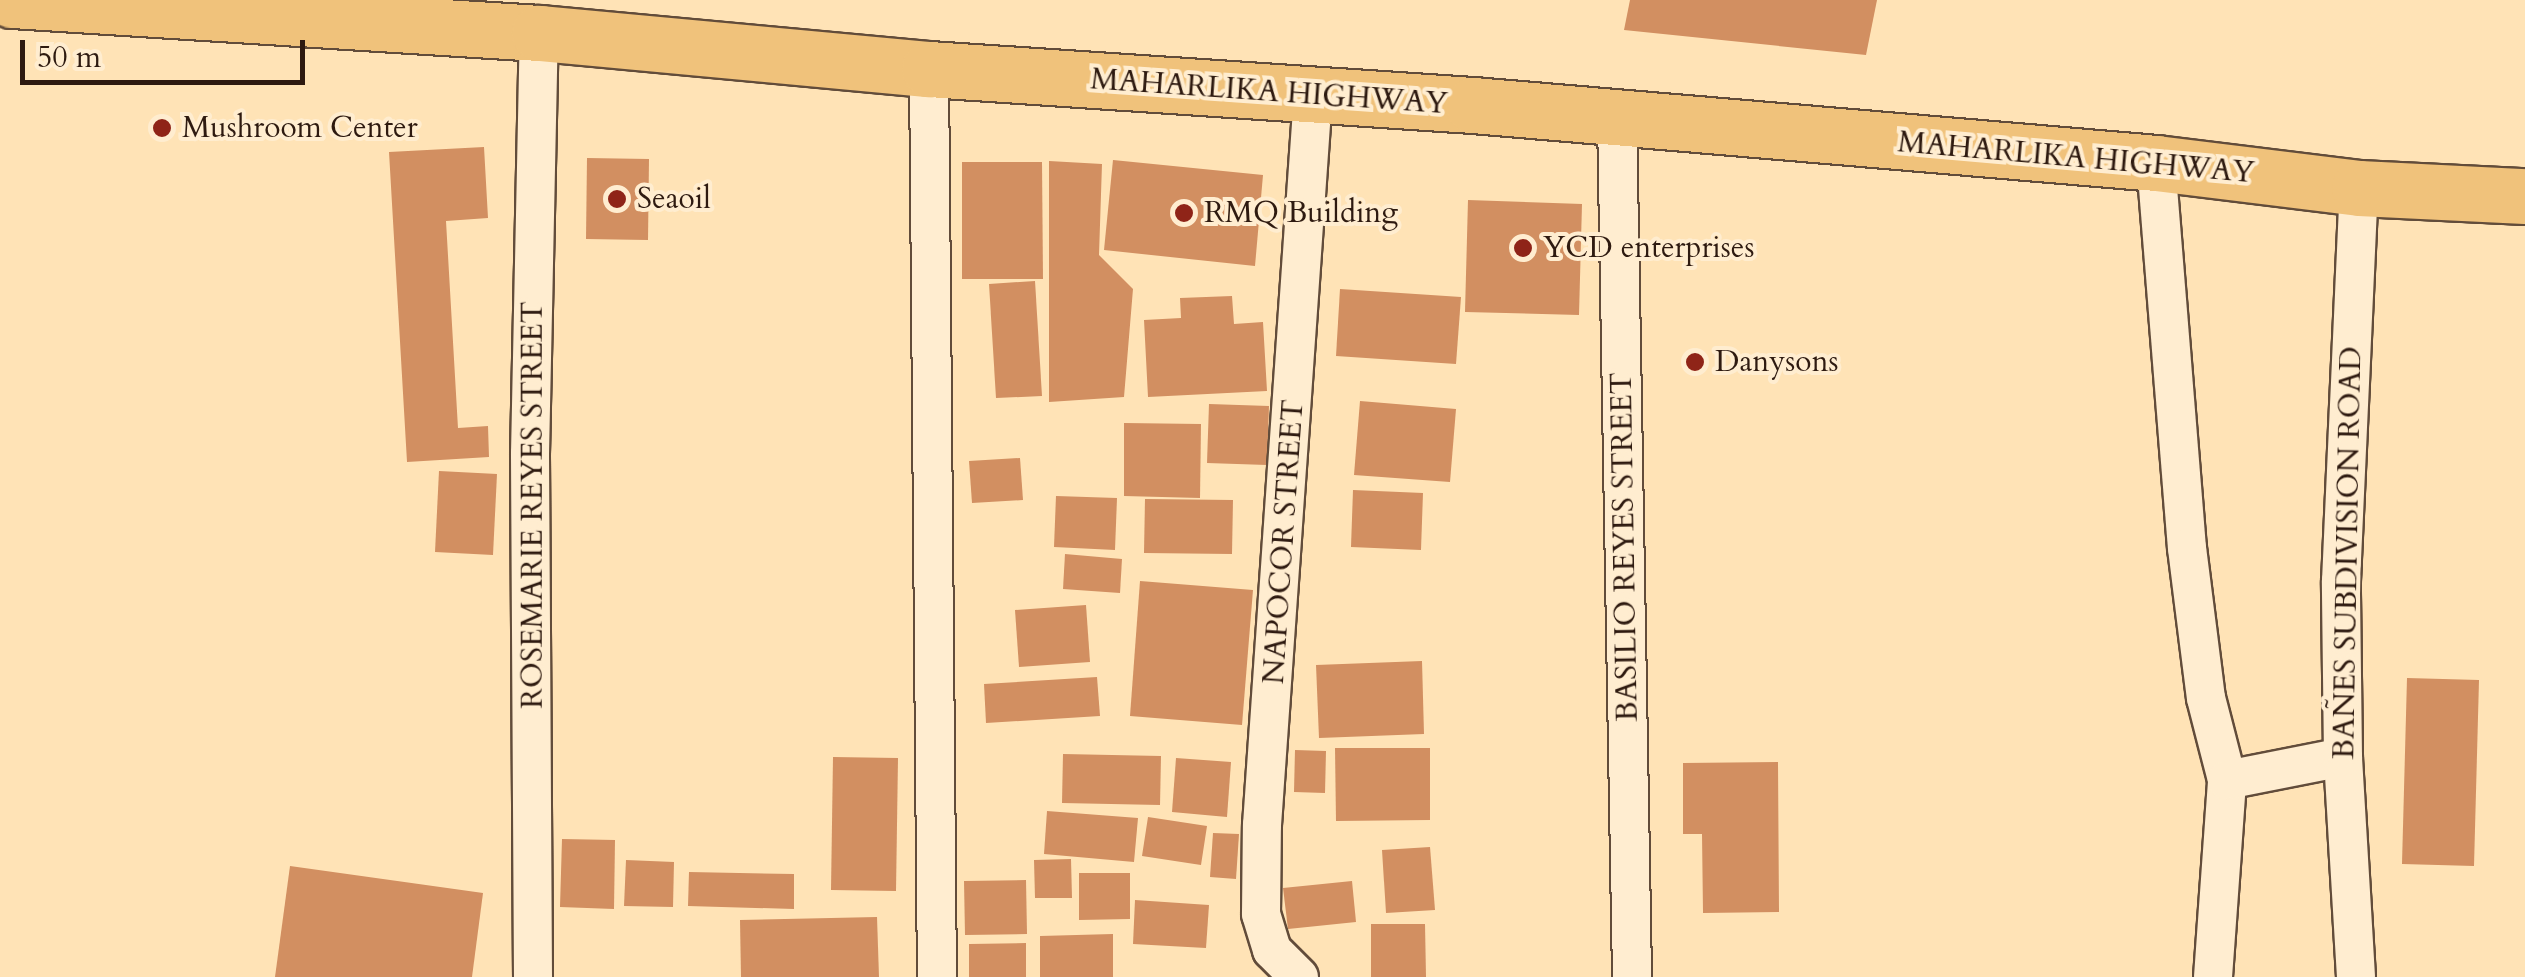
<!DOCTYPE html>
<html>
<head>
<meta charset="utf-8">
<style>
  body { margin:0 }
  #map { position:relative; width:2525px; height:977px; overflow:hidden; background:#ffe3b6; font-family:Cardo,serif }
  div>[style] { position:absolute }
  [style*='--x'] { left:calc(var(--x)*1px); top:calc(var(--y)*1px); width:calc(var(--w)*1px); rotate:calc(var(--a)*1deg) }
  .building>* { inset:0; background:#d28f61 }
  .roads { filter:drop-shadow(2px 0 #624c3a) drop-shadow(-2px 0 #624c3a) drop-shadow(0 2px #624c3a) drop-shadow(0 -2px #624c3a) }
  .street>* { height:38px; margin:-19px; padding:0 19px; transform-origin:19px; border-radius:19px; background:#ffedd0 }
  .highway>* { height:55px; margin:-27.5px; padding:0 27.5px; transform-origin:27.5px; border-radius:27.5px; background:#f0c27b }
  .dots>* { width:28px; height:28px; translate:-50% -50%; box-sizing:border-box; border:5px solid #ffedd0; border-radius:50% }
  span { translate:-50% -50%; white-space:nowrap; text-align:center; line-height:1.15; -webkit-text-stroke:8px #ffedd0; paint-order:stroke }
  .street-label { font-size:30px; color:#2e1a10 }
  .poi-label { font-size:30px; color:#2e1a10 }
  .left { translate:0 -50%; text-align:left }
  .scale { position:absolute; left:20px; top:40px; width:285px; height:45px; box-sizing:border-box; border:5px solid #2e1a10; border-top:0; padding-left:12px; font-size:30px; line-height:35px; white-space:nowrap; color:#2e1a10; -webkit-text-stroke:8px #ffedd0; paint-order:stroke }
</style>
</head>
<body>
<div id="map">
  <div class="building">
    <i style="clip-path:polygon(1630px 0,1877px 0,1866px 55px,1624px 30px)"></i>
    <i style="clip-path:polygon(484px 147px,488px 218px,446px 221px,458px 428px,488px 426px,489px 457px,407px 462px,389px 152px)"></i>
    <i style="clip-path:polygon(587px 158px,649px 159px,648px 240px,586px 239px)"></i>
    <i style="clip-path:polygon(1113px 160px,1263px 175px,1255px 266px,1104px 250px)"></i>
    <i style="clip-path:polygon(1049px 161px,1102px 164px,1099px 255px,1133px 289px,1124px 397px,1049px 402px)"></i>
    <i style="clip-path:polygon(962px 162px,1042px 162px,1043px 279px,962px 279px)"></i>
    <i style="clip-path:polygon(1468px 200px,1582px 204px,1579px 315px,1465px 312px)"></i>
    <i style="clip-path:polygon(1035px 281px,1042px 396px,996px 398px,989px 284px)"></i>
    <i style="clip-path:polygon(1340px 289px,1461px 297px,1456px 364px,1336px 356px)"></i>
    <i style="clip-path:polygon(1232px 296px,1234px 324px,1263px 322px,1267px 391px,1148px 397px,1144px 320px,1181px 318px,1180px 298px)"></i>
    <i style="clip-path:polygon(1360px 401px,1456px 409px,1450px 482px,1354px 475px)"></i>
    <i style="clip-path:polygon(1209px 404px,1269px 406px,1267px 465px,1207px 463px)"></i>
    <i style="clip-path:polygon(1124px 423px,1201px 424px,1200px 498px,1124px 496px)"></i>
    <i style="clip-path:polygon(1020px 458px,1023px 500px,972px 503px,969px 461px)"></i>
    <i style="clip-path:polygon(439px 471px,497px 474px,493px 555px,435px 552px)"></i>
    <i style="clip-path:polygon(1353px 490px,1423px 493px,1421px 550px,1351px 547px)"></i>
    <i style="clip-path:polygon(1056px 496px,1117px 498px,1115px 550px,1054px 547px)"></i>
    <i style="clip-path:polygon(1145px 499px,1233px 500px,1232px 554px,1144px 553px)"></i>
    <i style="clip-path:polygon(1065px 554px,1122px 559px,1120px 593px,1063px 589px)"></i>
    <i style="clip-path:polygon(1140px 581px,1253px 590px,1242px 725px,1130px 716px)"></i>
    <i style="clip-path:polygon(1086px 605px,1090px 662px,1019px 667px,1015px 610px)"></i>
    <i style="clip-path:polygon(1422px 661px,1424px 734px,1319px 738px,1316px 665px)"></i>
    <i style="clip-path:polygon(1097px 677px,1100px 716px,986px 723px,984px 684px)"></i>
    <i style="clip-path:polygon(2407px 678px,2479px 680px,2474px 866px,2402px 864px)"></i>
    <i style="clip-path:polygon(1335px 748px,1430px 748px,1430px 820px,1336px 821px)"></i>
    <i style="clip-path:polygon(1295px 750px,1326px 751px,1325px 793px,1294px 792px)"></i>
    <i style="clip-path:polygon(1063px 754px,1161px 756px,1160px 805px,1062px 803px)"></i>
    <i style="clip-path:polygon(833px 757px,898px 758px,896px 891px,831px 890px)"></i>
    <i style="clip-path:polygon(1176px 758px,1231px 762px,1227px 817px,1172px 812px)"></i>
    <i style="clip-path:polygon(1778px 762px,1779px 912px,1703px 913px,1702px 834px,1683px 834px,1683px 763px)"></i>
    <i style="clip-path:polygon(1047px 811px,1138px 818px,1134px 862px,1044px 854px)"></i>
    <i style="clip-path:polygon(1148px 817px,1207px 826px,1201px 865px,1142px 856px)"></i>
    <i style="clip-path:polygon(1213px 833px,1239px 834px,1236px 879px,1210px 877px)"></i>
    <i style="clip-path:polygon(562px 839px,615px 840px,614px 909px,560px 907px)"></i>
    <i style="clip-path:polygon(1430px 847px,1435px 910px,1386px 913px,1382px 850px)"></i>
    <i style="clip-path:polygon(1071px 859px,1072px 898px,1035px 898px,1034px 860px)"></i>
    <i style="clip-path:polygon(626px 860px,674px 862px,673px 907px,624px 906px)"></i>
    <i style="clip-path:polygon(290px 866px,483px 893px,472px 977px,275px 977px)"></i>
    <i style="clip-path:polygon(689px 872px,794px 874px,794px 909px,688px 906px)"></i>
    <i style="clip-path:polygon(1079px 873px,1130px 873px,1130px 919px,1079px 920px)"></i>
    <i style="clip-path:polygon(1026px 880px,1027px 934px,965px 935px,964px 881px)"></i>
    <i style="clip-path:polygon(1352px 881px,1356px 922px,1288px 929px,1283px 888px)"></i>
    <i style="clip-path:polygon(1135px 900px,1209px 905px,1206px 948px,1133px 944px)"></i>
    <i style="clip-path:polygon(877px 917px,879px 977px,741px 977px,740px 920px)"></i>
    <i style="clip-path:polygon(1371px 924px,1425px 924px,1426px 977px,1371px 977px)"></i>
    <i style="clip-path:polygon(1113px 934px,1113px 977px,1040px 977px,1040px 936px)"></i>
    <i style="clip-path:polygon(1026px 943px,1026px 977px,969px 977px,969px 944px)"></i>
  </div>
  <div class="roads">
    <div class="street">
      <i style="--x:929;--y:69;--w:908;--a:89.5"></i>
      <i style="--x:1617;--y:117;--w:860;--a:89"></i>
      <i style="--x:2156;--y:163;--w:386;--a:85.4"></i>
      <i style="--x:2187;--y:548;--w:151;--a:82.8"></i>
      <i style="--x:2206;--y:698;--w:85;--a:75.6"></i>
      <i style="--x:533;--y:977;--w:523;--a:-90.33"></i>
      <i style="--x:530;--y:454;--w:421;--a:-88.8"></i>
      <i style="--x:1299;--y:977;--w:38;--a:-135"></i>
      <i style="--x:1272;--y:950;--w:38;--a:-107"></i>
      <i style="--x:1261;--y:914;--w:89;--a:-89.4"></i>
      <i style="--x:1262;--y:825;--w:732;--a:-86"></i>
      <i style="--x:2213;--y:977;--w:197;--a:-85.9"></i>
      <i style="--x:2227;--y:780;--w:118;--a:-11.2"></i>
      <i style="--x:2356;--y:977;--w:220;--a:-93.4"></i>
      <i style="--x:2343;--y:757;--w:176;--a:-90.7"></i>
      <i style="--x:2341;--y:581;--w:393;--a:-87.4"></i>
    </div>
    <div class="highway">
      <i style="--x:12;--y:0;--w:528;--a:3.58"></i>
      <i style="--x:539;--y:33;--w:392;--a:5.3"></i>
      <i style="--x:929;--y:69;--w:545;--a:3.79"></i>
      <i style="--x:1473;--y:105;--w:685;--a:4.85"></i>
      <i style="--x:2156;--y:163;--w:205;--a:7"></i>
      <i style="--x:2359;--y:188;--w:166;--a:2.8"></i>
    </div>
  </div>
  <div class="dots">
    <i style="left:162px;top:128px;background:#8f2418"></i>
    <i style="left:617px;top:199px;background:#8f2418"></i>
    <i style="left:1184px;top:213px;background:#8f2418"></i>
    <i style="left:1523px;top:248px;background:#8f2418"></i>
    <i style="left:1695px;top:362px;background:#8f2418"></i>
  </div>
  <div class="street-label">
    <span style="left:1269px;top:92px;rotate:4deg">MAHARLIKA HIGHWAY</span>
    <span style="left:2076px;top:158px;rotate:5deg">MAHARLIKA HIGHWAY</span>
    <span style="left:533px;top:505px;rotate:-90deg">ROSEMARIE REYES STREET</span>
    <span style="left:1284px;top:542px;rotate:-86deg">NAPOCOR STREET</span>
    <span style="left:1625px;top:547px;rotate:-91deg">BASILIO REYES STREET</span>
    <span style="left:2348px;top:553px;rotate:-89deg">BAÑES SUBDIVISION ROAD</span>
  </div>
  <div class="poi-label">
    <span class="left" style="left:182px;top:128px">Mushroom Center</span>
    <span class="left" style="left:637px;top:199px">Seaoil</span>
    <span class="left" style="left:1204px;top:213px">RMQ Building</span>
    <span class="left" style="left:1543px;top:248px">YCD enterprises</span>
    <span class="left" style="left:1715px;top:362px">Danysons</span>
  </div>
  <div class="scale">50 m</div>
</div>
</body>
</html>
